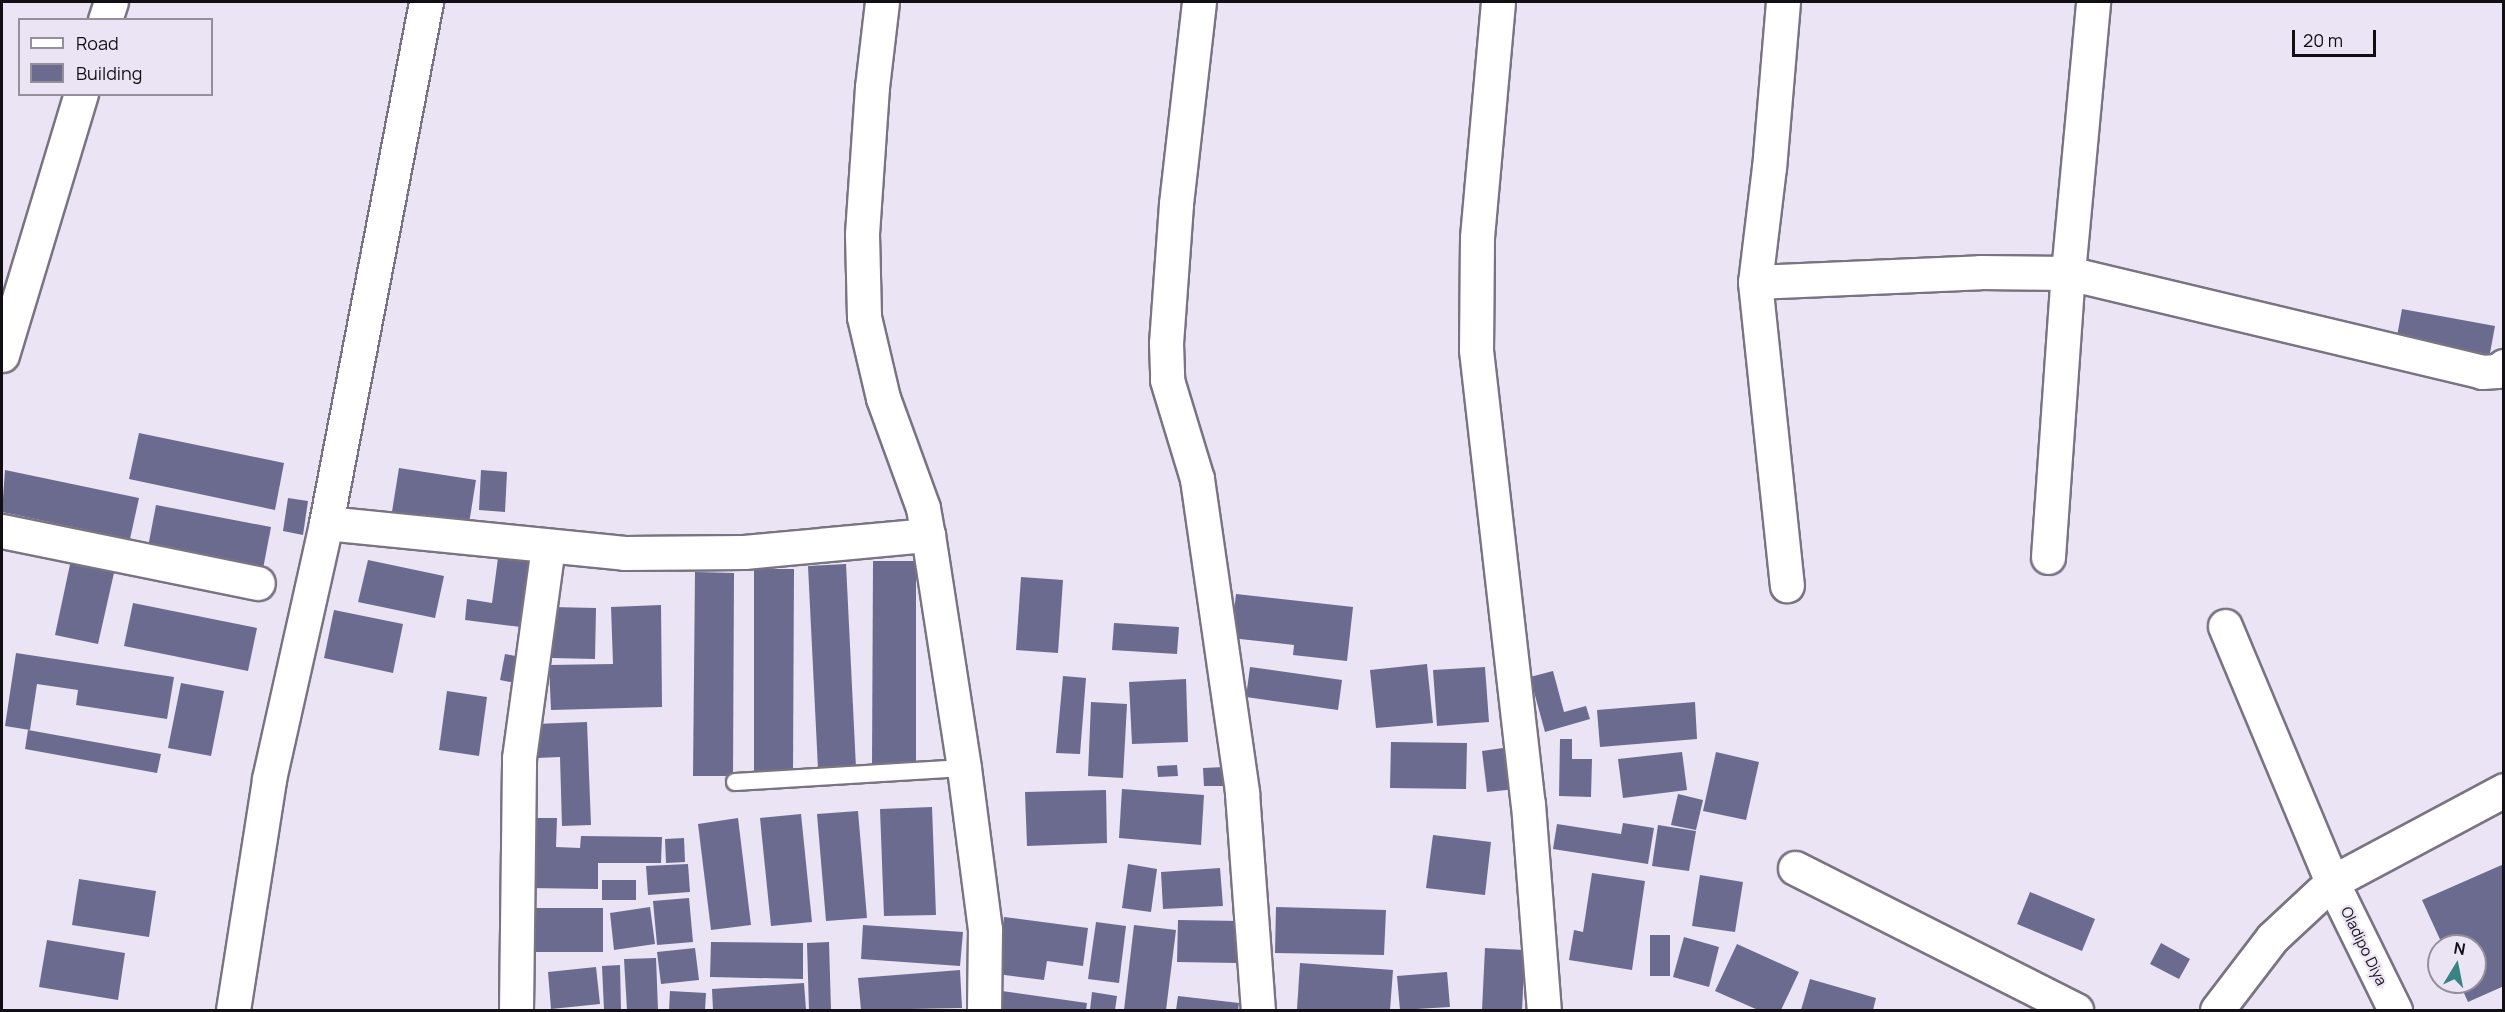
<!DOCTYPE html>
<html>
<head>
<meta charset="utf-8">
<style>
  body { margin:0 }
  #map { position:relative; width:2505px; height:1012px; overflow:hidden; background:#ebe4f4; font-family:Manrope,sans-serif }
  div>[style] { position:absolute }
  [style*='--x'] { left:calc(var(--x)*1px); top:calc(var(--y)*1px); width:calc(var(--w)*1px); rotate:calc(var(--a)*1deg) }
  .building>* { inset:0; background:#6b6b90 }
  .roads { filter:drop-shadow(2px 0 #7a7381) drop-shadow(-2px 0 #7a7381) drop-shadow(0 2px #7a7381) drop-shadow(0 -2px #7a7381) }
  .service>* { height:16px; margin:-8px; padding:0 8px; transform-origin:8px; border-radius:8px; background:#fff }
  .minor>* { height:33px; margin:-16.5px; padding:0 16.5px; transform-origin:16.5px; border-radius:16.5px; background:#fff }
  span { translate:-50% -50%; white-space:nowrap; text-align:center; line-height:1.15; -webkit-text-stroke:4.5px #ebe4f4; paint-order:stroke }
  .street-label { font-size:15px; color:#120f14 }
  .frame { position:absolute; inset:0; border:3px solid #120f14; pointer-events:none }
  .legend { position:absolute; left:18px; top:18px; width:195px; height:78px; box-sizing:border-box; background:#ebe4f4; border:2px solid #948f9a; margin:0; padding:8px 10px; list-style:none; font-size:18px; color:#120f14 }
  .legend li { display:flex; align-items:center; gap:12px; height:30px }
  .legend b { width:30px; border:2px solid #948f9a }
  .north { position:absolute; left:2427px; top:934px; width:60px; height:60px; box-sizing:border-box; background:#ebe4f4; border:2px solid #948f9a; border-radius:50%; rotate:10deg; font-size:16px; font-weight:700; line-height:24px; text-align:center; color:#120f14 }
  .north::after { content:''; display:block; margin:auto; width:21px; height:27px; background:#3a8383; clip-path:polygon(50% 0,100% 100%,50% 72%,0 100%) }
  .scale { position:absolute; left:2292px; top:30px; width:84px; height:27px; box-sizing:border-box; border:3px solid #120f14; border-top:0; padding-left:8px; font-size:18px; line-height:21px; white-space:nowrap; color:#120f14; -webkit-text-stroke:4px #ebe4f4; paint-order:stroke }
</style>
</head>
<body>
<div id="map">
  <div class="building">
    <i style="clip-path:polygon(2402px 309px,2495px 326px,2488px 364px,2395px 347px)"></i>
    <i style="clip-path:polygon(139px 433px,284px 463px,275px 510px,129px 479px)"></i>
    <i style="clip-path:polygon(399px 468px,476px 480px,468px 530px,391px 518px)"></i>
    <i style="clip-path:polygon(5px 470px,139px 498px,130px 539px,2px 512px)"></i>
    <i style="clip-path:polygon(481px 470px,507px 472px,505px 512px,479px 510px)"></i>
    <i style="clip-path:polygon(288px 498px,308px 501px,303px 535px,283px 531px)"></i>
    <i style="clip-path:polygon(156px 505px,271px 527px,263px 569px,148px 547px)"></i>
    <i style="clip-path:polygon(72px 555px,116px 564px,98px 644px,55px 635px)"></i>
    <i style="clip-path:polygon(498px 558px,530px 562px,521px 627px,465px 620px,467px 599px,492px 603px)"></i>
    <i style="clip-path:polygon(368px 560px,444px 576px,435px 618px,358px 602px)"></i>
    <i style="clip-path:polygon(873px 561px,916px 561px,916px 765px,872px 765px)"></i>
    <i style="clip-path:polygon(846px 564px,856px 768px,818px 769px,808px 566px)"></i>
    <i style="clip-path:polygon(754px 569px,794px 569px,793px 771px,754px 771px)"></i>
    <i style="clip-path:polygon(695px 572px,734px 573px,733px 776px,693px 776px)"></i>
    <i style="clip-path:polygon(1021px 577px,1063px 580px,1058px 653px,1016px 650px)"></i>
    <i style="clip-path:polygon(1236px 594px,1353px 607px,1347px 661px,1293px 655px,1294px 645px,1231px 638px)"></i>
    <i style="clip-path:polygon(133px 603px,257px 628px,248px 671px,124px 646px)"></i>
    <i style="clip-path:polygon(661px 605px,662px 707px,551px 710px,549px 665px,613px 664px,611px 607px)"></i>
    <i style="clip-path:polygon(552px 607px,596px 608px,595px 659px,552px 658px)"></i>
    <i style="clip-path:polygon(334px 610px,403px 624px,393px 673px,324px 658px)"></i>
    <i style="clip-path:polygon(1114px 623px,1179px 627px,1177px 654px,1112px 650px)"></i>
    <i style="clip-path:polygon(16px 653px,174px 677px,167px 719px,76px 705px,78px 690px,37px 684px,30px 730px,5px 726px)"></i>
    <i style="clip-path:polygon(505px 654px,520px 657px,515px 683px,500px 680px)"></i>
    <i style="clip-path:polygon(1427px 664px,1433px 723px,1376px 728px,1370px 670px)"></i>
    <i style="clip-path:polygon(1250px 667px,1342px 680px,1338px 710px,1246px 697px)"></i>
    <i style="clip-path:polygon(1485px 667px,1489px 722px,1437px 726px,1433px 670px)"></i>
    <i style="clip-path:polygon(1553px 671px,1564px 712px,1586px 706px,1590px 719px,1545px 732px,1530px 677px)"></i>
    <i style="clip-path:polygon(1063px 676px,1086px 678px,1080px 754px,1056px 753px)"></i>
    <i style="clip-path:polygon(1186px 679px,1188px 742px,1132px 744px,1129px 682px)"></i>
    <i style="clip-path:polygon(181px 683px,224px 691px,211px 756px,168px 748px)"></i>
    <i style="clip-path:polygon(447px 691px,487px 697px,479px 756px,439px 750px)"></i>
    <i style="clip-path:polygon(1091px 702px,1127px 704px,1123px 778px,1088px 776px)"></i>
    <i style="clip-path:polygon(1695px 702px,1697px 739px,1600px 747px,1597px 710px)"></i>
    <i style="clip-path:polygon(587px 722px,591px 825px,562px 826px,560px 757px,537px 758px,535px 724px)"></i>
    <i style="clip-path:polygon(28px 730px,161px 754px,157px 773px,25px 749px)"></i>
    <i style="clip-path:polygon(1560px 739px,1572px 739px,1572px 759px,1592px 759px,1591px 797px,1559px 796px)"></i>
    <i style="clip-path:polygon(1391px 742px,1467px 743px,1466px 789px,1390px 788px)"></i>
    <i style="clip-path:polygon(1510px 747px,1516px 789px,1487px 792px,1482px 751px)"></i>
    <i style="clip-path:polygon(1682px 752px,1687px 790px,1623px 798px,1618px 759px)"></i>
    <i style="clip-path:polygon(1716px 752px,1759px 762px,1746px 820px,1703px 811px)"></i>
    <i style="clip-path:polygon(1177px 765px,1178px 776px,1158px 777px,1157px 766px)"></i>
    <i style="clip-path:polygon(1224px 767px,1224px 786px,1204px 786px,1203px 768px)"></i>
    <i style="clip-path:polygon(1122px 789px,1204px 795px,1201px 845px,1119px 838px)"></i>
    <i style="clip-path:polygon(1106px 790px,1107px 843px,1027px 846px,1025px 792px)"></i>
    <i style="clip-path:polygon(1678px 794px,1703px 800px,1696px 830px,1671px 825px)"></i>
    <i style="clip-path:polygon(932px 807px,936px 915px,884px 916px,880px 809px)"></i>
    <i style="clip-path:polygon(858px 811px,867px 918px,826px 921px,817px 814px)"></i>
    <i style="clip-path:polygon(801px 814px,812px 922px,771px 926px,760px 818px)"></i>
    <i style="clip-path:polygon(529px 818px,557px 818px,556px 847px,580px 848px,581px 836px,662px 837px,661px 863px,598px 863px,598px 889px,528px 888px)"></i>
    <i style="clip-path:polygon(738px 818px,751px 925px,711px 930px,698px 824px)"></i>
    <i style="clip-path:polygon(1623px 823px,1654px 828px,1648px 864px,1553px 849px,1557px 824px,1621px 834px)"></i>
    <i style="clip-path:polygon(1658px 825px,1696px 831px,1689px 871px,1652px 866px)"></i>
    <i style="clip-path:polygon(1433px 835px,1491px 842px,1485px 895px,1426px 888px)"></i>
    <i style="clip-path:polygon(684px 838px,685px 862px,666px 863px,665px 839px)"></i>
    <i style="clip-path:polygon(688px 864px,690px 892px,648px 895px,646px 866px)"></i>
    <i style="clip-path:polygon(1128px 864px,1157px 869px,1151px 912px,1122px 908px)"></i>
    <i style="clip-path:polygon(2504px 864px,2504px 986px,2468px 1002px,2459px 982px,2475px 982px,2475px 946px,2443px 946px,2422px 900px)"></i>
    <i style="clip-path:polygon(1220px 868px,1223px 906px,1163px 909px,1161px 872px)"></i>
    <i style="clip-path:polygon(1592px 873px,1645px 881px,1632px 970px,1569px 960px,1574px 930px,1583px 932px)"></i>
    <i style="clip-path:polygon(1700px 875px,1743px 882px,1735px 932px,1692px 926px)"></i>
    <i style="clip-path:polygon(79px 879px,156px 891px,149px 937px,72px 925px)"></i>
    <i style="clip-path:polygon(602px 880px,636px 880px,636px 900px,602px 900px)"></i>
    <i style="clip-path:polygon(2030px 892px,2095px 919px,2082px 951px,2017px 924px)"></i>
    <i style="clip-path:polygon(689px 898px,693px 942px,657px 945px,653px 901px)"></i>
    <i style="clip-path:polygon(650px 907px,655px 944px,614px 950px,610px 913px)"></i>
    <i style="clip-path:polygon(1276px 907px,1386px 910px,1384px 955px,1275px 953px)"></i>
    <i style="clip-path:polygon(533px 908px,603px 908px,603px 952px,533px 952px)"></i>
    <i style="clip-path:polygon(1004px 917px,1088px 928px,1083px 966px,1047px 961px,1044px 980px,997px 974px)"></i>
    <i style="clip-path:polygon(1178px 920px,1239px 921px,1238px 963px,1177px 962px)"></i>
    <i style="clip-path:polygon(1096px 922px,1126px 926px,1119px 983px,1088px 979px)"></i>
    <i style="clip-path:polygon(863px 925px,963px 932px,960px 966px,861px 959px)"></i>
    <i style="clip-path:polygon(1134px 925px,1176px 930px,1166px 1010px,1124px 1010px)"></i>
    <i style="clip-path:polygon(1650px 935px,1670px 935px,1670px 976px,1650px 976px)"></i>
    <i style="clip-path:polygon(1684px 937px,1719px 947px,1709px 987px,1673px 977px)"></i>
    <i style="clip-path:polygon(47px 940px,125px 953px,118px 1000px,39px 987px)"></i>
    <i style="clip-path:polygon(711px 942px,803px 943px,803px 979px,710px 977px)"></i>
    <i style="clip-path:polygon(829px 942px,831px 1010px,809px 1010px,807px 943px)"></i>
    <i style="clip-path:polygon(2161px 943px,2190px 959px,2179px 979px,2150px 964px)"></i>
    <i style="clip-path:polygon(1737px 944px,1799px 972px,1781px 1010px,1758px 1010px,1715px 991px)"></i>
    <i style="clip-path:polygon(695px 948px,699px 980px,661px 984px,657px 952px)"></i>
    <i style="clip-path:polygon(1485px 948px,1525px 950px,1522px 1010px,1482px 1010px)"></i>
    <i style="clip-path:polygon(656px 958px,658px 1010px,627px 1010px,624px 959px)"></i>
    <i style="clip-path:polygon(1300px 963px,1393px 970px,1390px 1010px,1297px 1009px)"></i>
    <i style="clip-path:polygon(620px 965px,621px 1010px,604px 1010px,602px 966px)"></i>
    <i style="clip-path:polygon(596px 967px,600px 1004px,551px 1009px,548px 972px)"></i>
    <i style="clip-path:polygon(960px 970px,962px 1008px,861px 1010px,858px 978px)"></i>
    <i style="clip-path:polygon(1447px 972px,1450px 1007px,1400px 1010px,1397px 976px)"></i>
    <i style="clip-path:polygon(1810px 979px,1876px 998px,1873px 1010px,1801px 1010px)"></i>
    <i style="clip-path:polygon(804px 983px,806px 1010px,713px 1010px,712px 989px)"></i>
    <i style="clip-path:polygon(670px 991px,706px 993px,705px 1010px,669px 1010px)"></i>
    <i style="clip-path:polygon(1002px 991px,1087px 1003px,1086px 1010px,1000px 1010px)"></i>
    <i style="clip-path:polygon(1092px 992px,1117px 996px,1115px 1010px,1090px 1010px)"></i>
    <i style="clip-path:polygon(1178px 996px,1239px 1003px,1238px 1010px,1176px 1010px)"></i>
  </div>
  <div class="roads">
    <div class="service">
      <i style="--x:735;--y:782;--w:229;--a:-3.5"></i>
    </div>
    <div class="minor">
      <i style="--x:882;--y:2;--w:86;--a:96.7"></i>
      <i style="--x:872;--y:87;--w:147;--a:93.9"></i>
      <i style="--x:862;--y:234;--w:83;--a:88.6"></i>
      <i style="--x:864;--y:317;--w:83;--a:76.8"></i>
      <i style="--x:883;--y:398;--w:117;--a:70"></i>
      <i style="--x:923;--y:508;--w:27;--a:80"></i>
      <i style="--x:928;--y:535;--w:236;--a:81.2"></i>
      <i style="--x:964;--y:768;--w:162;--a:82.6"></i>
      <i style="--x:985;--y:929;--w:81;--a:90.7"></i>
      <i style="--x:1199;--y:2;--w:203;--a:96.5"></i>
      <i style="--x:1176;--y:204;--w:139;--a:94.1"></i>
      <i style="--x:1166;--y:343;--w:37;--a:88"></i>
      <i style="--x:1167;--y:380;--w:103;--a:73.1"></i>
      <i style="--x:1197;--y:479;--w:317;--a:81.8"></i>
      <i style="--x:1242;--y:793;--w:218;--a:85.8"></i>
      <i style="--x:1498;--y:2;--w:237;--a:95.1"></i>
      <i style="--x:1477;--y:238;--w:112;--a:90.5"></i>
      <i style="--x:1476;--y:350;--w:457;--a:83.5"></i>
      <i style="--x:1528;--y:804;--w:207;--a:85.6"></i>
      <i style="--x:1783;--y:2;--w:166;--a:94.8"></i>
      <i style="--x:1769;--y:167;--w:116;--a:96.9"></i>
      <i style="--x:1755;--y:282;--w:305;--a:84"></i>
      <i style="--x:105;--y:20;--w:19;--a:-72"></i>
      <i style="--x:1755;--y:282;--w:225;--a:-2.5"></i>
      <i style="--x:1980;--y:272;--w:88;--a:0.7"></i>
      <i style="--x:2068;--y:273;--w:426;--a:13.4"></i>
      <i style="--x:2482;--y:372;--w:15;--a:-4"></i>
      <i style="--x:2497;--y:371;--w:9;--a:-36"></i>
      <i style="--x:2;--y:355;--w:273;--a:-73.2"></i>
      <i style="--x:326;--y:523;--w:300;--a:5.7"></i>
      <i style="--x:624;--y:553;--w:120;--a:-0.5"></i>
      <i style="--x:744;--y:552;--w:185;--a:-5.3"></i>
      <i style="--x:2;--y:531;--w:261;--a:11.5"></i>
      <i style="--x:2048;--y:557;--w:285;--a:-86"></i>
      <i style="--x:2068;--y:273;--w:272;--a:-84.7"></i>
      <i style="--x:2225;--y:626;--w:277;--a:67.3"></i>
      <i style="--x:2332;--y:882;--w:143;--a:63.8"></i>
      <i style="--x:1795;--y:868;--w:315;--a:26.8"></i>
      <i style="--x:233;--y:1010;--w:234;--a:-81.1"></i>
      <i style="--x:269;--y:779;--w:262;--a:-77.4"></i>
      <i style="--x:326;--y:523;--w:531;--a:-79.13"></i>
      <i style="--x:516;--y:1010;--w:252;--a:-89.3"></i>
      <i style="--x:519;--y:758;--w:214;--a:-82.2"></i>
      <i style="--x:2217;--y:1010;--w:91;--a:-52.6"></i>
      <i style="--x:2272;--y:938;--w:82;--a:-43"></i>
      <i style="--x:2332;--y:882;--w:195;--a:-28.1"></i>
    </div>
  </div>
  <div class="street-label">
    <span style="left:2364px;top:946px;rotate:64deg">Oladipo Diya</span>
  </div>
  <div class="frame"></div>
  <ul class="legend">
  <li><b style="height:8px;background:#fff"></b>Road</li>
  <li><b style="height:16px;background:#6b6b90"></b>Building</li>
  </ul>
  <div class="north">N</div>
  <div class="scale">20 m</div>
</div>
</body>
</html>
